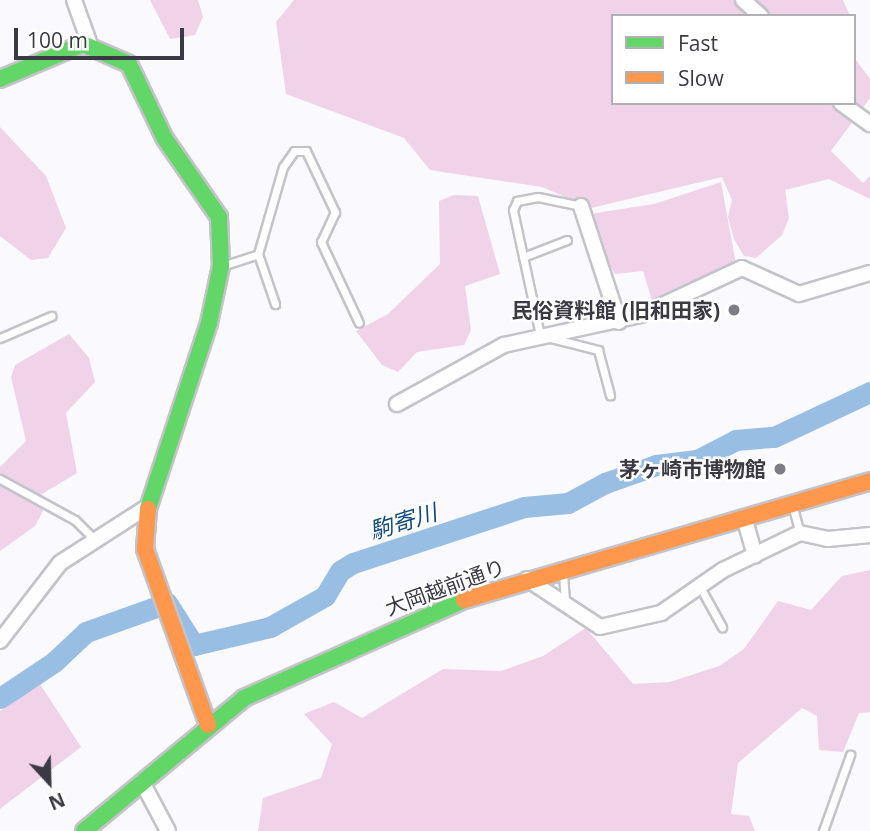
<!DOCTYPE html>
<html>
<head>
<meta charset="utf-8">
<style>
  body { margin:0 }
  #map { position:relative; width:870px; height:831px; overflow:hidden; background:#faf9fd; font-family:"Open Sans","Noto Sans JP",sans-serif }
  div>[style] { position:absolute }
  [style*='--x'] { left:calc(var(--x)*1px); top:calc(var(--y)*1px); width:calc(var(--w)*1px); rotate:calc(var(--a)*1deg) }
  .green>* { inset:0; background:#f0d2e9 }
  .river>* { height:21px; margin:-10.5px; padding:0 10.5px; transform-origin:10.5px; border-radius:10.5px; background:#99bee4 }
  .roads { filter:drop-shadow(2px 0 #c4c3ca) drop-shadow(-2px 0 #c4c3ca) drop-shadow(0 2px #c4c3ca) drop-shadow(0 -2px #c4c3ca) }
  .lane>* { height:7px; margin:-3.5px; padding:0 3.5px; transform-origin:3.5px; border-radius:3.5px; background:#fefeff }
  .street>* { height:14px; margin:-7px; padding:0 7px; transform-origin:7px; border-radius:7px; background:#fefeff }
  .fast>* { height:16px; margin:-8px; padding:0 8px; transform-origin:8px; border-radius:8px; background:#63d668 }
  .slow>* { height:16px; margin:-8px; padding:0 8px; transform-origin:8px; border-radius:8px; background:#ff974d }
  .dots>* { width:19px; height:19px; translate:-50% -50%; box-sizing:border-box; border:4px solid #fff; border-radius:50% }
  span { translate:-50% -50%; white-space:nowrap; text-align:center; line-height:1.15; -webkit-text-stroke:5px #fff; paint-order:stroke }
  .poi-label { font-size:21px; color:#3b3a44; font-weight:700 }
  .right { translate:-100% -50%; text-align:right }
  .street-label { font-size:21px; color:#3b3a44 }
  .water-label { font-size:23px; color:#144c7d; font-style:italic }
  .legend { position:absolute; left:611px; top:14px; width:245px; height:91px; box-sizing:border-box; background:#fff; border:2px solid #b1b0b4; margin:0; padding:9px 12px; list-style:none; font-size:21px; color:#3b3a44 }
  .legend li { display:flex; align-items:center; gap:14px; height:35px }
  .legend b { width:35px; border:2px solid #b1b0b4 }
  .north { position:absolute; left:14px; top:747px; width:70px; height:70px; -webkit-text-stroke:5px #fff; paint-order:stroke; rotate:158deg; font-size:19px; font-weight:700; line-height:28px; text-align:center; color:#3b3a44 }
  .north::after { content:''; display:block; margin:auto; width:24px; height:32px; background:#3b3a44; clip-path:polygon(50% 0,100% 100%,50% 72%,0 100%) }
  .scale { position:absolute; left:14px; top:28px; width:170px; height:32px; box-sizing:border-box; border:4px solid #3b3a44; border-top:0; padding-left:9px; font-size:21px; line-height:24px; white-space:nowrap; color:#3b3a44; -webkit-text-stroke:5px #fff; paint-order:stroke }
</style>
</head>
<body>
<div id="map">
  <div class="green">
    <i style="clip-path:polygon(150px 0,198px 0,203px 17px,195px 35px,170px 39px)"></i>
    <i style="clip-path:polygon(294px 0,843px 0,850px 16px,613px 16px,613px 103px,854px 103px,854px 57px,870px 79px,870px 98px,831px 151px,863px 183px,870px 176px,870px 199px,829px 179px,785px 190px,789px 218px,782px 235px,756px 258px,744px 256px,734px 239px,728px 217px,732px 200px,722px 177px,591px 208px,542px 187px,430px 170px,404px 138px,286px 94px,276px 22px)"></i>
    <i style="clip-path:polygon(0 127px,46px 176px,66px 228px,48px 258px,31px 260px,0 236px)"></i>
    <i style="clip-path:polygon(721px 182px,736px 264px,653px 304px,643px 271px,615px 274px,593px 237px,590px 214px,654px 204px)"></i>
    <i style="clip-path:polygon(454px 195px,478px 196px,500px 274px,465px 286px,471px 330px,464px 345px,417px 352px,398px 372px,382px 365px,356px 331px,388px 314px,440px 264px,439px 201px)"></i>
    <i style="clip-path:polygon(69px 334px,89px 358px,95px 382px,66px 413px,77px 473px,37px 497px,43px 511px,35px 526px,0 551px,0 467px,26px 441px,11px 377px,15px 365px)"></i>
    <i style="clip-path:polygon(870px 570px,870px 712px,859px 713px,843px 752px,819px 750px,817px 716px,802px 708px,738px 763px,731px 814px,749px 816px,755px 831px,258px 831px,263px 798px,321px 778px,332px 744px,304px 714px,334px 702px,362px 718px,443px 669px,501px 671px,543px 656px,586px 628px,633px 684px,670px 682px,719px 666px,744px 649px,778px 601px,811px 610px,842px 576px)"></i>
    <i style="clip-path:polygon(40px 684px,81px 747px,0 809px,0 711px)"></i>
  </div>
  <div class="river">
    <i style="--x:0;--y:698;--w:65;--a:-33.7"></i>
    <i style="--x:54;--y:662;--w:44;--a:-43.2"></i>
    <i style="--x:86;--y:632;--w:86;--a:-19.7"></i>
    <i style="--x:167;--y:603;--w:50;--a:57.3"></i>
    <i style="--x:194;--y:645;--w:78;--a:-13.3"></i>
    <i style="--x:270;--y:627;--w:63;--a:-29.4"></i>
    <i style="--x:325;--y:596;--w:29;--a:-59"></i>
    <i style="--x:340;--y:571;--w:15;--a:-32"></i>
    <i style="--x:353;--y:563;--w:180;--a:-18.1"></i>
    <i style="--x:524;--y:507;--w:44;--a:-5.2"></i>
    <i style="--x:568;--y:503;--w:42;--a:-28.4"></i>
    <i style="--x:605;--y:483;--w:54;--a:-19.4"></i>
    <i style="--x:656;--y:465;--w:41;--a:-7"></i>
    <i style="--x:697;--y:460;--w:44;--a:-27.1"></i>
    <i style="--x:736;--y:440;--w:38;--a:-5"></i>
    <i style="--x:774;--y:437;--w:106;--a:-25.1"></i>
  </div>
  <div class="roads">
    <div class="lane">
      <i style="--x:258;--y:254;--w:53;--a:71.2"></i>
      <i style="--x:523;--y:257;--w:47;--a:-21.1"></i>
      <i style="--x:222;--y:266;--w:38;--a:-18"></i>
      <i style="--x:258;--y:254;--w:91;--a:-74"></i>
      <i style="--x:283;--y:167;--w:19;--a:-55"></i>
      <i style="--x:294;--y:151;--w:12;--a:0"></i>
      <i style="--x:306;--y:151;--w:68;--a:64.6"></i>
      <i style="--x:335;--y:212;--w:33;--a:115"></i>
      <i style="--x:321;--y:242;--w:89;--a:64.9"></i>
      <i style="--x:540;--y:335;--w:128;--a:-102.2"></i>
      <i style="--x:513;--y:210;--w:10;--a:-66"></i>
      <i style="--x:517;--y:201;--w:21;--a:-11"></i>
      <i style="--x:538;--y:197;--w:44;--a:11.8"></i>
      <i style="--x:0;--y:338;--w:56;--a:-23.3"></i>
      <i style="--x:551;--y:338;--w:49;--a:14.3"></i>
      <i style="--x:598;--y:350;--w:47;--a:75.1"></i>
      <i style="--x:0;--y:479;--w:85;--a:28.7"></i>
      <i style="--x:75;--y:520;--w:28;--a:45"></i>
      <i style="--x:792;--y:504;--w:30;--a:75"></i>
      <i style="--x:563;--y:573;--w:30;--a:86"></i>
      <i style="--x:700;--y:587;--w:46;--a:61.2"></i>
      <i style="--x:823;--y:831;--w:81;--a:-70.4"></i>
    </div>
    <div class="street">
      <i style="--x:74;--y:0;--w:48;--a:70.4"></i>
      <i style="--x:743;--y:0;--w:24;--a:42"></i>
      <i style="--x:841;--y:103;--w:36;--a:36"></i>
      <i style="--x:581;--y:206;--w:122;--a:71.9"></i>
      <i style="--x:397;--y:404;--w:122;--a:-28.9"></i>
      <i style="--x:504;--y:345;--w:140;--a:-12.4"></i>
      <i style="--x:641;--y:315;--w:111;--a:-25"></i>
      <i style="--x:742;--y:268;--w:63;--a:24.5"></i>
      <i style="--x:799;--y:294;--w:74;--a:-16.5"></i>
      <i style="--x:744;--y:517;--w:40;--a:74"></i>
      <i style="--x:527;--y:579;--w:87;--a:33.3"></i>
      <i style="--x:600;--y:627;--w:63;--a:-12.9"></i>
      <i style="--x:661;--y:613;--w:75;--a:-34.7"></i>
      <i style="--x:723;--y:570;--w:85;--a:-25.7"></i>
      <i style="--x:800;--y:533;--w:29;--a:12"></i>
      <i style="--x:828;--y:539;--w:42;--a:-5.4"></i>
      <i style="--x:0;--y:641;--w:98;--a:-52.4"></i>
      <i style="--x:60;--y:563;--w:100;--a:-32.7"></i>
      <i style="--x:142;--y:782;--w:55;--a:62"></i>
    </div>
    <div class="fast">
      <i style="--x:0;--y:79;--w:90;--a:-22.9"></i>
      <i style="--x:83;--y:44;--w:50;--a:23.5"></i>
      <i style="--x:129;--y:64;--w:83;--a:64.4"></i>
      <i style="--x:165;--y:139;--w:95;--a:55.3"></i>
      <i style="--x:219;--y:217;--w:49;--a:87.7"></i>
      <i style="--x:221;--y:266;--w:58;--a:101.9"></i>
      <i style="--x:209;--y:323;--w:196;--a:108.2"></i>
      <i style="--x:84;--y:831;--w:208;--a:-39.7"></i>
      <i style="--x:244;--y:698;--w:241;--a:-24"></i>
    </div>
    <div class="slow">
      <i style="--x:148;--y:509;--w:40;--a:94.3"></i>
      <i style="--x:145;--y:549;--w:187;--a:70.3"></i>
      <i style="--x:464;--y:600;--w:423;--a:-16.3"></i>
    </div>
  </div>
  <div class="dots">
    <i style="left:734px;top:310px;background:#7e7d85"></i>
    <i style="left:780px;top:469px;background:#7e7d85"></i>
  </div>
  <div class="poi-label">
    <span class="right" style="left:720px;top:310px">民俗資料館 (旧和田家)</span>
    <span class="right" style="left:766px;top:469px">茅ヶ崎市博物館</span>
  </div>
  <div class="street-label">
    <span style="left:445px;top:587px;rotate:-20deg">大岡越前通り</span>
  </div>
  <div class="water-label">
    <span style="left:403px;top:521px;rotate:-17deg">駒寄川</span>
  </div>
  <ul class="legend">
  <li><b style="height:9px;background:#63d668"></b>Fast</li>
  <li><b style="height:9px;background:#ff974d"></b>Slow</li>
  </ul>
  <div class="north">N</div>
  <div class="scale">100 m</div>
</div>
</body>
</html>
